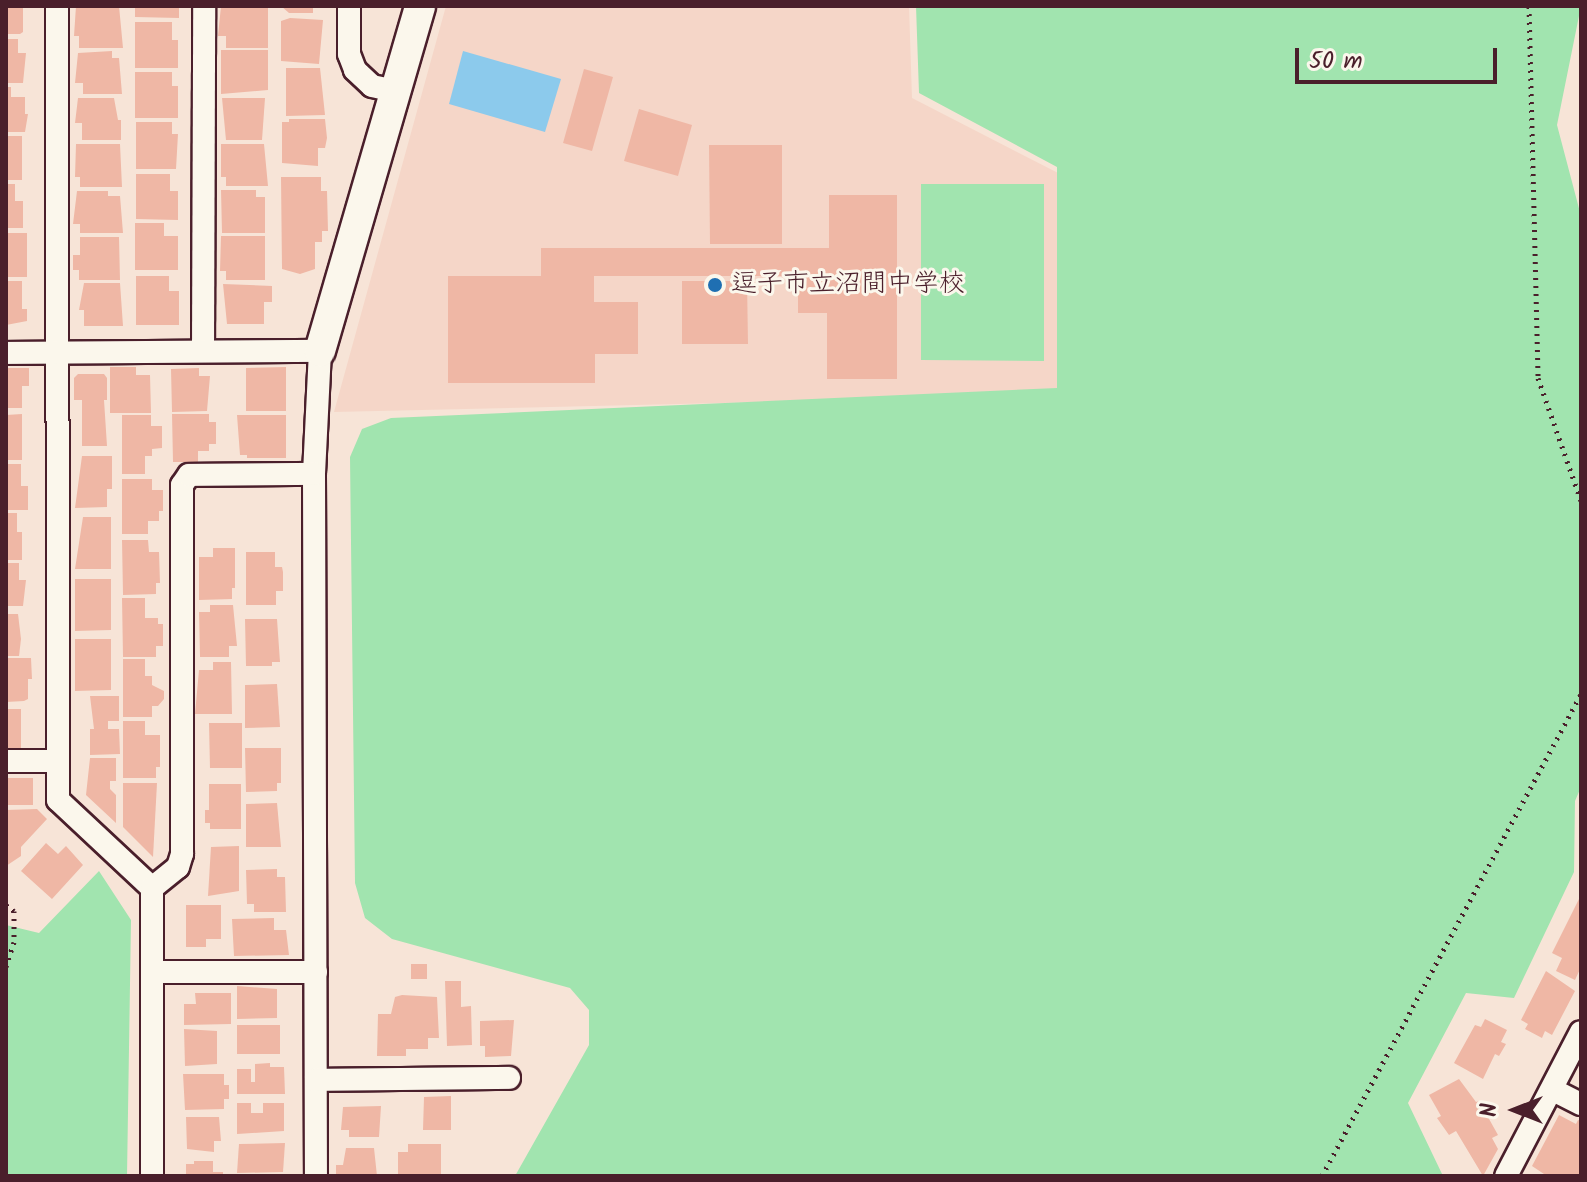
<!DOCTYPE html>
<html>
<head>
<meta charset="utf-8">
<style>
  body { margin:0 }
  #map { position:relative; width:1587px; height:1182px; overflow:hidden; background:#f7e4d7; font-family:Kalam,"Klee One",sans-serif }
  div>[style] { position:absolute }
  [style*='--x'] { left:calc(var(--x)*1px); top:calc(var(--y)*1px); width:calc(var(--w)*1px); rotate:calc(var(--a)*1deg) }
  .built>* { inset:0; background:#f5d6c8 }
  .green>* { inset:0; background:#a1e4af }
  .water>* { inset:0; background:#8ccaec }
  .building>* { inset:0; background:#efb7a5 }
  .path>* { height:5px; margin-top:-2.5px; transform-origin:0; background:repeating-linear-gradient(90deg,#4a1f2b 0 2px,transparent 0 8px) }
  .roads { filter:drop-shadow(2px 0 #4a1f2b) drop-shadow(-2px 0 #4a1f2b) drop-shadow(0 2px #4a1f2b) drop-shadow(0 -2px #4a1f2b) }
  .street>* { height:22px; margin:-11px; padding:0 11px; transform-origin:11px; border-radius:11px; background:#fbf7ec }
  .secondary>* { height:30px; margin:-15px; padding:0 15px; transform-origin:15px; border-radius:15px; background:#fbf7ec }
  .dots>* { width:22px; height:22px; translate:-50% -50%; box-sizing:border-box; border:4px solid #fbf7ec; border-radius:50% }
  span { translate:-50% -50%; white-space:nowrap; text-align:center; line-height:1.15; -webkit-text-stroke:6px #fbf7ec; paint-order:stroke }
  .poi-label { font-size:26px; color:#4a1f2b }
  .left { translate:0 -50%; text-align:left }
  .frame { position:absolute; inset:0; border:8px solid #4a1f2b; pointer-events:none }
  .north { position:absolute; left:1475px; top:1070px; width:80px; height:80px; -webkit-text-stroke:6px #fbf7ec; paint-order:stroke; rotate:270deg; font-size:22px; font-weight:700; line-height:32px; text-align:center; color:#4a1f2b }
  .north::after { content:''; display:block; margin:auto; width:28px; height:36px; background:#4a1f2b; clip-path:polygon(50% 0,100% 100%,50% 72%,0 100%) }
  .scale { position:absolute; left:1295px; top:48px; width:202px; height:36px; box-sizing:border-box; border:4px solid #4a1f2b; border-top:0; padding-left:10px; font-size:24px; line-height:28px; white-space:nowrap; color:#4a1f2b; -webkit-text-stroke:6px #fbf7ec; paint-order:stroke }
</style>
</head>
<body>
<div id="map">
  <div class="built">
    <i style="clip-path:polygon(446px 6px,909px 6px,912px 98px,1062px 175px,1061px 395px,334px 412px)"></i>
  </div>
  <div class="green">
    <i style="clip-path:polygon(916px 6px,1581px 6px,1557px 125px,1581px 216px,1581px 787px,1575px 801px,1574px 872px,1514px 998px,1466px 993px,1408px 1103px,1443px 1176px,515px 1176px,589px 1045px,589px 1010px,570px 988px,392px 939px,365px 918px,355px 883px,350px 457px,362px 429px,391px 418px,1057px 388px,1057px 167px,919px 93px)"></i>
    <i style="clip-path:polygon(921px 184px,1044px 184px,1044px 361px,921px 360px)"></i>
    <i style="clip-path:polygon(99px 871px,131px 920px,127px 1176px,6px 1176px,6px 925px,39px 933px)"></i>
  </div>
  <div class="water">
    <i style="clip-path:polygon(463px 51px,561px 79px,545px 132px,449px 104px)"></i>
  </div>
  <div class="building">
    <i style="clip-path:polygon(6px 6px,23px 7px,23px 32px,20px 34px,6px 34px)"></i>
    <i style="clip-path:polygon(76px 6px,119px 6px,123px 48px,79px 48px,79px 36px,74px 36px)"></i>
    <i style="clip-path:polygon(135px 6px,179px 6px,179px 18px,135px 17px)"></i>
    <i style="clip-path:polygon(221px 6px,268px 6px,268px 48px,226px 48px,226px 36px,218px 36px)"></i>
    <i style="clip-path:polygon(281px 6px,313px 6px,313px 13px,289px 13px)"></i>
    <i style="clip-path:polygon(290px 18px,323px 20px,319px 64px,281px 61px,281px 21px)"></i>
    <i style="clip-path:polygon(135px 22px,172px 22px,172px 40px,178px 40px,178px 68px,135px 68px)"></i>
    <i style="clip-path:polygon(6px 39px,18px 39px,18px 53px,26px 53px,23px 83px,6px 83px)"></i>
    <i style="clip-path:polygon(221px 50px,268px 50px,268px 90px,221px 94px)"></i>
    <i style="clip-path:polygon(112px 51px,112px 58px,119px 58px,122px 94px,83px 94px,83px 83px,75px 83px,78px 53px)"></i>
    <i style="clip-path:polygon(286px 68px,320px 68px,325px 115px,286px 116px)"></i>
    <i style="clip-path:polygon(584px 69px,613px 77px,592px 151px,563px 143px)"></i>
    <i style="clip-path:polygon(135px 72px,172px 72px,172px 86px,178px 86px,178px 118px,135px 118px)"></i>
    <i style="clip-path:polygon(6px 87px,11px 87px,11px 97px,25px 97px,25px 114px,28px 114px,25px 132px,6px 132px)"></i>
    <i style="clip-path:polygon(78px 98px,114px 98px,118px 120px,121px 120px,121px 140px,82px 140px,82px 123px,75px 123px)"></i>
    <i style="clip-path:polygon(222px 98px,265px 98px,262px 140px,226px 140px)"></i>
    <i style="clip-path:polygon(639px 109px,692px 125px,678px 176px,624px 161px)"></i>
    <i style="clip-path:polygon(289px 119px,325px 119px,327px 138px,325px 148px,318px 148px,318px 166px,282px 163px,282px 122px,289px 122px)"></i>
    <i style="clip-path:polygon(136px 122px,172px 122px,172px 134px,178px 134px,176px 169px,136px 169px)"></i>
    <i style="clip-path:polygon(6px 136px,22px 136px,22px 180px,6px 180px)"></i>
    <i style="clip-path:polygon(76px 144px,120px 144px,122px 187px,80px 187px,80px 177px,75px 177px)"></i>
    <i style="clip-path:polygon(221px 144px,264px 144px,268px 186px,226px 186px,226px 177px,221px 177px)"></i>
    <i style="clip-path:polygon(709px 145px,782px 145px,782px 244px,710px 244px)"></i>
    <i style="clip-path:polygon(136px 174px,170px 174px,170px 191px,178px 191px,178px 220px,136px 219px)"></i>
    <i style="clip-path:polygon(281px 177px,321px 177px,321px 191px,327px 191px,328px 231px,322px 231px,322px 242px,315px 242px,315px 269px,300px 274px,282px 269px)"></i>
    <i style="clip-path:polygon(6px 184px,15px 184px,15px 201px,23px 201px,23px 228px,6px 228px)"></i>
    <i style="clip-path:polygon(221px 190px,256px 190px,256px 197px,265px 197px,265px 233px,222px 233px)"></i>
    <i style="clip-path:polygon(77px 191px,108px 191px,108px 196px,120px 196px,123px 233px,80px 233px,80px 224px,73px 224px)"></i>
    <i style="clip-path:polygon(829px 195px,897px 195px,897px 379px,827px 379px,827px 313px,798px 313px,798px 276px,594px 276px,594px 302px,638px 302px,638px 354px,595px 354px,595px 383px,448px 383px,448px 276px,541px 276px,541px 248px,829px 248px)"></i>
    <i style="clip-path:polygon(135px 223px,164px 223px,164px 236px,178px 236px,178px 270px,135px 270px)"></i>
    <i style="clip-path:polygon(6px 233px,27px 233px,27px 277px,6px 277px)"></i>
    <i style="clip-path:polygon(221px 236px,265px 236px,265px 280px,226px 280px,226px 271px,220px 271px)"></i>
    <i style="clip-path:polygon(80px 237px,119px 237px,120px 280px,79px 280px,79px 270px,73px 270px,73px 255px,80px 255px)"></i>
    <i style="clip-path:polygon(136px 276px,169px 276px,169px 291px,179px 291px,179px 325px,136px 325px)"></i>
    <i style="clip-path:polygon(6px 281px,22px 281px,22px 309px,27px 309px,27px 321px,6px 325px)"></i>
    <i style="clip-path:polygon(682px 281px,747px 281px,748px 344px,682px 344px)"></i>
    <i style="clip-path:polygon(84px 283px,120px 283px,123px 326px,84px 326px,84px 310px,79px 310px)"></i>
    <i style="clip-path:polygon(223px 284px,272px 286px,272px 302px,264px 302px,264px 324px,227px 324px)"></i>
    <i style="clip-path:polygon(110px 367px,136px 367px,136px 375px,150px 375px,151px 413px,110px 413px)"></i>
    <i style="clip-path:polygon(286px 367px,286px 411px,246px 411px,246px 368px)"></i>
    <i style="clip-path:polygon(6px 368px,29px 368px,29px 386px,22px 386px,22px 408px,6px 408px)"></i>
    <i style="clip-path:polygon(199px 368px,199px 376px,210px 376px,207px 411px,172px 412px,171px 369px)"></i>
    <i style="clip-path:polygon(78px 374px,104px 374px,107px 378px,107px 400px,104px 400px,107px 446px,82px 446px,82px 400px,74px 400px,74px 378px)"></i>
    <i style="clip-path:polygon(22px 414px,22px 460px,6px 460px,6px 415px)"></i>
    <i style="clip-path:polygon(172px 414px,209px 414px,209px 422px,216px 422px,216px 444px,209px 444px,209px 451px,198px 451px,198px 462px,173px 462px)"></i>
    <i style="clip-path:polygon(122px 415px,151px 415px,151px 426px,162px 426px,162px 448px,152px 449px,152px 456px,145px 456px,145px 474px,122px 474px)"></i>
    <i style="clip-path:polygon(237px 415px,286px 415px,286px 458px,247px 458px,247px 455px,240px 455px)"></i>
    <i style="clip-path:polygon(82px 456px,112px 456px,112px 489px,107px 489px,107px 507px,75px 508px)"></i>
    <i style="clip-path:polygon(6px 464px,21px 464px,21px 486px,28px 486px,28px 510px,6px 510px)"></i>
    <i style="clip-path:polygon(122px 479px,152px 479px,152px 490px,163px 490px,163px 511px,159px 511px,159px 521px,148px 521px,148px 534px,122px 534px)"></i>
    <i style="clip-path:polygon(6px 513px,17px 513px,17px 532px,22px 532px,22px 560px,6px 560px)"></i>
    <i style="clip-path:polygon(83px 517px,111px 517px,111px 569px,75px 569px)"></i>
    <i style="clip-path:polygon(122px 540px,148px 540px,149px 552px,159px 552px,160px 583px,156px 583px,156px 594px,123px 595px)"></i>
    <i style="clip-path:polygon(213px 548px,235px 548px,235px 588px,232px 588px,232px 599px,199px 600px,199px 557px,213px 557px)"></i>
    <i style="clip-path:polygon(246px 552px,275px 552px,275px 567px,282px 567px,283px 572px,283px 591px,276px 591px,276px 605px,246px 605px)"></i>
    <i style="clip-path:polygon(6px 563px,19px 563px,19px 580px,26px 580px,23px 606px,6px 606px)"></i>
    <i style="clip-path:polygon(75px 579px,111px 579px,111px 630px,75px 631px)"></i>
    <i style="clip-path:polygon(122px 598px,145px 598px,145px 618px,158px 618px,158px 624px,163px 624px,163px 646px,156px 646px,156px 657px,123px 657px)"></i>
    <i style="clip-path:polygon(210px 605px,233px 605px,237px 646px,229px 646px,229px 657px,200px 657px,199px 612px,210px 612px)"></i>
    <i style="clip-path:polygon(6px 614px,18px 614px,21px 639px,19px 656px,6px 656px)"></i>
    <i style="clip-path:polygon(245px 619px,277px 619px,280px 662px,272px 662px,272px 666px,246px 666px)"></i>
    <i style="clip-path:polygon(75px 639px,111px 639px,111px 690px,75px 691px)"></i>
    <i style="clip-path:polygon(6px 658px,31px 658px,32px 679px,28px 679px,28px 699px,24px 701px,6px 702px)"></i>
    <i style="clip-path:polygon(123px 659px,145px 659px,145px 676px,152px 676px,152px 685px,164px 691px,164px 699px,158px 706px,152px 706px,152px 717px,123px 717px)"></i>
    <i style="clip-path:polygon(213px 662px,231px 662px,232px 714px,195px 714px,199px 670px,213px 670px)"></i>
    <i style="clip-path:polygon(277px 684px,280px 727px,245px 728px,245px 685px)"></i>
    <i style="clip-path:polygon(90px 696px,119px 696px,119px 721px,108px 721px,108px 729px,119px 729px,120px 754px,90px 755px,90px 729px,94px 729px)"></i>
    <i style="clip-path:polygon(6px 709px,21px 709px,21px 749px,6px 749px)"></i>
    <i style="clip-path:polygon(123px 721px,145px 721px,145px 735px,160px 735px,160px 767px,156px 767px,156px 778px,123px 778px)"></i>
    <i style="clip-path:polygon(209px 723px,242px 723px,242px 768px,210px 768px)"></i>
    <i style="clip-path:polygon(245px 748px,281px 748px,281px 783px,277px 783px,277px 791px,246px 792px)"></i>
    <i style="clip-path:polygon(90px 758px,116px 758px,116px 781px,110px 781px,110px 789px,116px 795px,116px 823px,86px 795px)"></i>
    <i style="clip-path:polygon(6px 778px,33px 778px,33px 805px,6px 805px)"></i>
    <i style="clip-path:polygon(123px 783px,157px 783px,153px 857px,123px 827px)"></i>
    <i style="clip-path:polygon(209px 784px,241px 784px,241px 829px,210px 829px,210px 823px,205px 823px,205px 810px,209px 810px)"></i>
    <i style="clip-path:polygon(277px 803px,281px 847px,246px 847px,246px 804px)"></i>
    <i style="clip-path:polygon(37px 809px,47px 819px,21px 847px,21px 856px,6px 866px,6px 810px)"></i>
    <i style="clip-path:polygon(46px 843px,58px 854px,66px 846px,83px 865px,52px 899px,21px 871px)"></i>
    <i style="clip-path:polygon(239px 846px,239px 891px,208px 896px,211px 847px)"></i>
    <i style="clip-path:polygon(277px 869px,277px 877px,285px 877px,286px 912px,254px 912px,254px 904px,247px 904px,246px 870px)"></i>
    <i style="clip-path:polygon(1581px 895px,1581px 967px,1575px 980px,1556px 971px,1562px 958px,1552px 953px)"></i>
    <i style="clip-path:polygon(186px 905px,221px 905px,221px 939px,206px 939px,206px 947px,186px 947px)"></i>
    <i style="clip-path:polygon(274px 918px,274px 930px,286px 930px,289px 955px,234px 956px,232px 919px)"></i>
    <i style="clip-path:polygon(411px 964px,427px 964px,427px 979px,411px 979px)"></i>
    <i style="clip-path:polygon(1546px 971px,1575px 991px,1552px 1035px,1545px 1031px,1542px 1038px,1525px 1029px,1528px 1024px,1521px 1020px)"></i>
    <i style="clip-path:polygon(445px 981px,461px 981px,461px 1007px,471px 1006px,472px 1045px,447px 1046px)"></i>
    <i style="clip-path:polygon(237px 986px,277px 989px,277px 1018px,237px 1019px)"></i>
    <i style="clip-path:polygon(195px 993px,231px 993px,231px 1024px,184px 1025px,184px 1004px,196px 1004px)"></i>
    <i style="clip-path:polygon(402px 995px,437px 997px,439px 1038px,428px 1038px,428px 1049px,406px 1049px,406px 1056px,377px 1056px,378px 1014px,391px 1014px,395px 997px)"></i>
    <i style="clip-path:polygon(1485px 1019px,1507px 1030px,1501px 1042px,1506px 1044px,1499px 1056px,1495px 1054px,1483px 1079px,1454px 1063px,1475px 1025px,1481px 1027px)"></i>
    <i style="clip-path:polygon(514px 1020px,511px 1056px,485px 1057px,485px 1046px,480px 1046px,480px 1021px)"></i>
    <i style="clip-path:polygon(237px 1025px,280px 1025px,280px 1054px,237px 1054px)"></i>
    <i style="clip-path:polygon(184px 1029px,217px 1031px,217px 1064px,185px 1066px)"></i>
    <i style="clip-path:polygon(270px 1063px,270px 1067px,284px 1067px,285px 1094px,237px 1094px,237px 1069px,251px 1069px,251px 1082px,255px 1082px,255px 1064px)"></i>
    <i style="clip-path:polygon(183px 1074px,224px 1074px,224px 1085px,229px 1085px,229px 1099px,224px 1099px,224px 1109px,185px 1110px)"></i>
    <i style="clip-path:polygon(1459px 1079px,1476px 1102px,1479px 1101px,1498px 1135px,1492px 1138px,1498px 1149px,1483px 1176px,1456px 1131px,1449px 1135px,1437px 1118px,1441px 1116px,1429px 1095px)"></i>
    <i style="clip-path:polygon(451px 1096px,451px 1130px,423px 1130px,424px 1097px)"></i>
    <i style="clip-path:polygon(237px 1103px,251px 1103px,251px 1113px,263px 1113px,263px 1103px,284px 1103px,284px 1131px,237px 1134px)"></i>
    <i style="clip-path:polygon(381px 1106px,379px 1137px,349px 1137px,349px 1130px,341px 1130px,343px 1107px)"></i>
    <i style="clip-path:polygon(1559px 1115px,1576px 1124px,1578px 1120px,1581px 1121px,1579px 1176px,1547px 1176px,1532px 1166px)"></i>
    <i style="clip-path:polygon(186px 1117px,219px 1117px,221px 1141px,214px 1141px,214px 1152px,187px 1149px)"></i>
    <i style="clip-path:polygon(285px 1143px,283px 1172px,237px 1173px,239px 1144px)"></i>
    <i style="clip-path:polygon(408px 1144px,441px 1144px,441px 1176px,398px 1176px,398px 1152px,408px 1152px)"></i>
    <i style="clip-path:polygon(346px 1148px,374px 1148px,377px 1176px,336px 1176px,336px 1165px,343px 1165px)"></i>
    <i style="clip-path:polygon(194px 1161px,213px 1161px,213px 1172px,223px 1172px,223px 1176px,186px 1176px,186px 1164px,194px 1164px)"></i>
  </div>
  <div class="path">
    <i style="--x:1529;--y:6;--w:372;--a:88.6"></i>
    <i style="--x:1538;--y:378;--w:130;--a:70.7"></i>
    <i style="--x:6;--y:905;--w:10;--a:37"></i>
    <i style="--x:14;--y:911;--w:31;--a:90"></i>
    <i style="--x:14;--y:942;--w:26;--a:108"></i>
    <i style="--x:1322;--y:1176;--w:547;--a:-61.75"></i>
  </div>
  <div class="roads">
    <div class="street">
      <i style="--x:57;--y:6;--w:794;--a:89.93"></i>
      <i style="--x:58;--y:800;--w:129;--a:43.1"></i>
      <i style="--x:152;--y:888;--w:288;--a:90"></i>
      <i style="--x:349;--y:6;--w:48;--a:90"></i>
      <i style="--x:349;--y:54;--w:17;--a:69"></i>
      <i style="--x:355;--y:70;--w:23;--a:43"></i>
      <i style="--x:372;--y:86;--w:25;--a:12"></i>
      <i style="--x:203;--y:351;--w:345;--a:-89.8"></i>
      <i style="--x:6;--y:353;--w:314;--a:-0.4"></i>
      <i style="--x:320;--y:351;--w:123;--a:92.8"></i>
      <i style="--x:314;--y:474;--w:702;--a:89.84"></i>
      <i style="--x:6;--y:761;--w:52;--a:0"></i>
      <i style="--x:152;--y:888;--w:33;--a:-39"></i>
      <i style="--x:178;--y:867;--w:14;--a:-73"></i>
      <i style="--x:182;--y:854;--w:369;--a:-90"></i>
      <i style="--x:182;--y:485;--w:12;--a:-55"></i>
      <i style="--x:189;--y:475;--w:125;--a:-0.5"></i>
      <i style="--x:152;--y:972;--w:164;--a:0"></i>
      <i style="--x:316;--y:1080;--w:193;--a:-0.6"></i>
      <i style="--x:1553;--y:1090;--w:31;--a:27"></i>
      <i style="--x:1506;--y:1176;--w:162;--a:-62.5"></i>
    </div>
    <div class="secondary">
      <i style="--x:320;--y:351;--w:359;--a:-73.8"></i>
    </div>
  </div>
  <div class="dots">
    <i style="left:715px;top:285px;background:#1f6fb2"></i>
  </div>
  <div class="poi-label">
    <span class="left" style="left:731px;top:285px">逗子市立沼間中学校</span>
  </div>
  <div class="frame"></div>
  <div class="north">N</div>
  <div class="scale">50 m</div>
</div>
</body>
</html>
